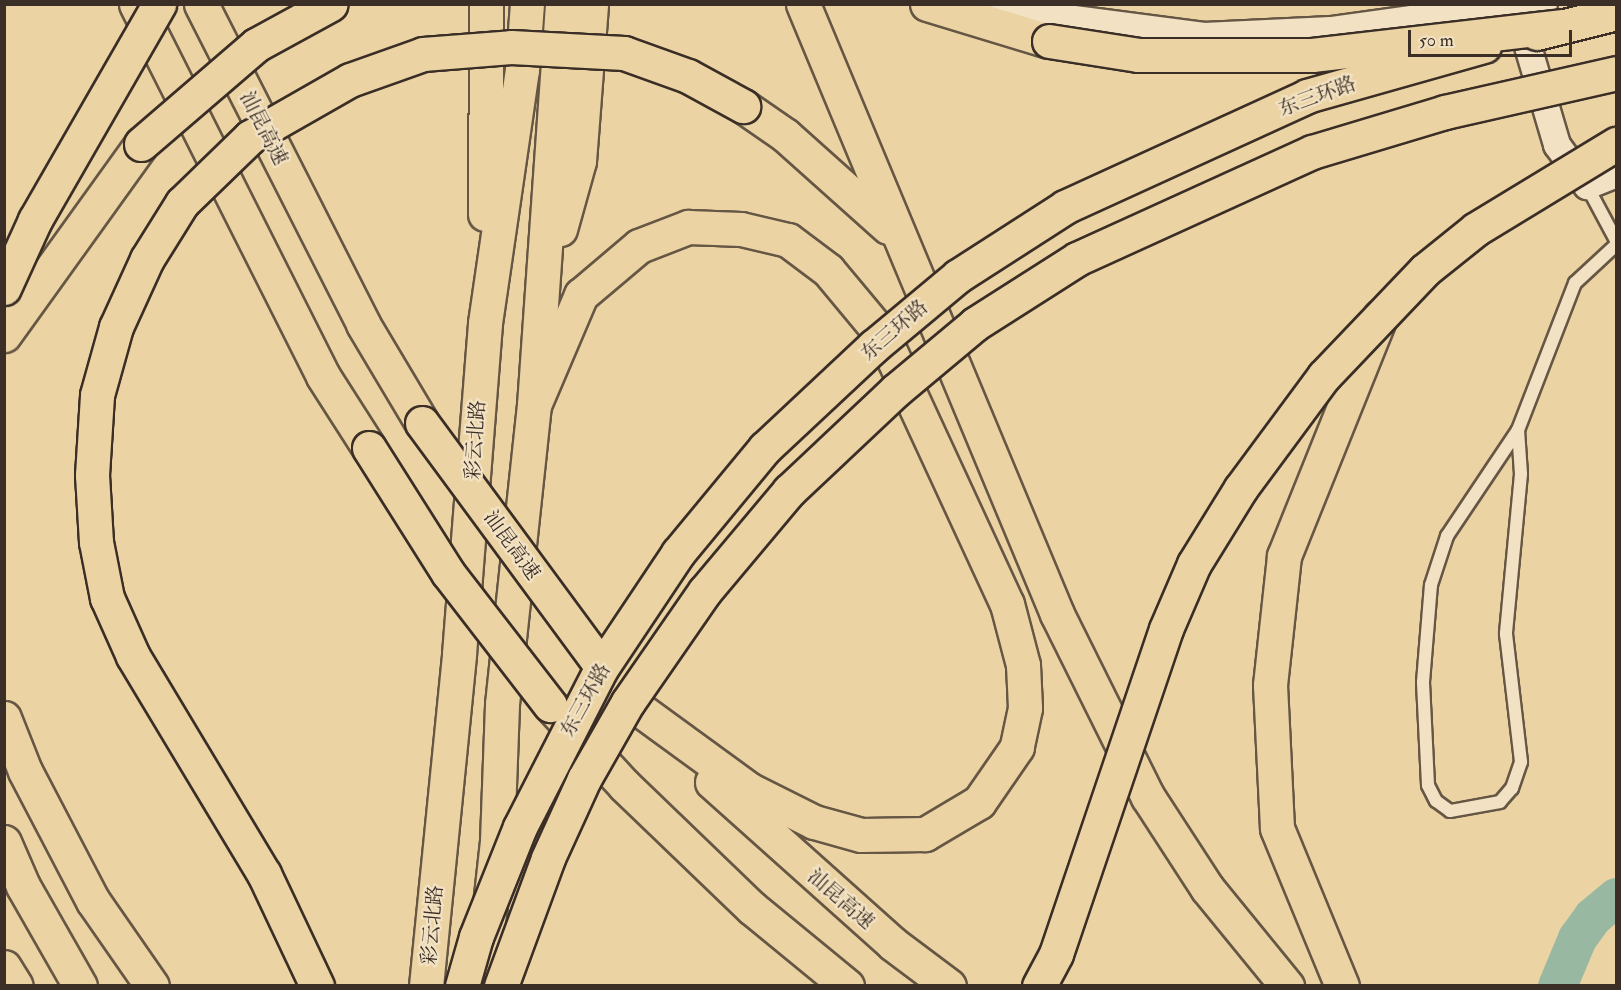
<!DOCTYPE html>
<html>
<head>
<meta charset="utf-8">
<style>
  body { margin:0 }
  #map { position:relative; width:1621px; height:990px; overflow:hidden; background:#ebd3a3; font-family:"IM FELL Double Pica","Noto Serif SC",serif }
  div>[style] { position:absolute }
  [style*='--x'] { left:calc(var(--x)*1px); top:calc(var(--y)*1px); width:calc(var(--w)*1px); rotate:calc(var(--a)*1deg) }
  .river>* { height:39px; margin:-19.5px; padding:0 19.5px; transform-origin:19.5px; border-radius:19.5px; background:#99b8a2 }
  .roads { filter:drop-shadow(2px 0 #665745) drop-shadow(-2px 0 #665745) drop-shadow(0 2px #665745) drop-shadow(0 -2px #665745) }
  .service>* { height:12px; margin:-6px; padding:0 6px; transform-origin:6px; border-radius:6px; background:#f2e2c3 }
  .minor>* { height:26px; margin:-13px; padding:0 13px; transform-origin:13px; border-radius:13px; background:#f2e2c3 }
  .tertiary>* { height:32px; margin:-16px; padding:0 16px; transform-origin:16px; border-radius:16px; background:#f2e2c3 }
  .trunk>* { height:33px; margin:-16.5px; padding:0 16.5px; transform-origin:16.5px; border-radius:16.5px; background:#ebd3a3 }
  .motorway>* { height:33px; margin:-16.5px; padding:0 16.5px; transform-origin:16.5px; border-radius:16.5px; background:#ebd3a3 }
  .bridges { filter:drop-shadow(2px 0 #3a2e26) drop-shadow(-2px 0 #3a2e26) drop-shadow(0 2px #3a2e26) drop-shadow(0 -2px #3a2e26) }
  .trunk-bridge>* { height:33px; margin:-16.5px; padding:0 16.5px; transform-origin:16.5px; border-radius:16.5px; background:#ebd3a3 }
  .motorway-bridge>* { height:33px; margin:-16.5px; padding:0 16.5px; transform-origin:16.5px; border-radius:16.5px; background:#ebd3a3 }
  span { translate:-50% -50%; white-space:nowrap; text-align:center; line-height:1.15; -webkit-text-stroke:4.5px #f2e2c3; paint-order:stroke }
  .street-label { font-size:20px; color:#3a2e26 }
  .frame { position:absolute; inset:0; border:6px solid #3a2e26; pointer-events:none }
  .scale { position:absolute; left:1408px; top:30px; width:164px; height:27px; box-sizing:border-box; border:3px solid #3a2e26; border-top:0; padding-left:8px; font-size:18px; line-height:21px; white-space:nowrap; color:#3a2e26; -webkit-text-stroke:4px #f2e2c3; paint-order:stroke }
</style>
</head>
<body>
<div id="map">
  <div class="river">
    <i style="--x:1557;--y:986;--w:52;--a:-67.4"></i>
    <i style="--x:1577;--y:938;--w:26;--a:-54"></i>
    <i style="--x:1592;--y:917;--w:31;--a:-40"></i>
  </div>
  <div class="roads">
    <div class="service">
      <i style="--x:1587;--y:186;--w:61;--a:61.8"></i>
      <i style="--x:1518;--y:430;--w:44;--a:86.1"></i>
      <i style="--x:1521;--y:474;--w:161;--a:95.4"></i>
      <i style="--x:1506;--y:634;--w:129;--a:83.3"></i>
      <i style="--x:1521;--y:762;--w:28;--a:109"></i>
      <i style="--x:1512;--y:788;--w:18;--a:131"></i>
      <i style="--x:1500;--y:802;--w:51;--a:169.8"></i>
      <i style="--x:1450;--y:811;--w:17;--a:-144"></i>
      <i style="--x:1436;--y:801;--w:18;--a:-117"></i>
      <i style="--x:1428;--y:785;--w:103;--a:-92.8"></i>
      <i style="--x:1423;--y:682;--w:97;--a:-85.3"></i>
      <i style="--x:1431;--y:585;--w:52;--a:-71.9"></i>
      <i style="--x:1447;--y:536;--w:128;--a:-56.2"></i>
      <i style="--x:1518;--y:430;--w:158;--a:-68.8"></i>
      <i style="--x:1575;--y:283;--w:56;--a:-42.8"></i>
    </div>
    <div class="minor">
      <i style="--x:1518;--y:13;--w:138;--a:73.5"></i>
      <i style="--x:1557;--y:145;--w:51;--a:53.8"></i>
      <i style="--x:1587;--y:186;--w:31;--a:-22"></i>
    </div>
    <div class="tertiary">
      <i style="--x:1005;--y:4;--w:42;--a:19.3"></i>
      <i style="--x:1045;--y:18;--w:160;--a:7.5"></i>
      <i style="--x:1204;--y:39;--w:127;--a:-2.7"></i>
      <i style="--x:1331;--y:33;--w:212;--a:-7.9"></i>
    </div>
    <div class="trunk">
      <i style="--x:485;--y:214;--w:210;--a:-89.7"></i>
      <i style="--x:560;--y:229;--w:71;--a:-74.4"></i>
      <i style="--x:579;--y:161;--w:157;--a:-85.6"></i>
      <i style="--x:426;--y:986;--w:334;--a:-84.3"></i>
      <i style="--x:459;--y:654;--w:332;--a:-85.5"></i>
      <i style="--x:485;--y:323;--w:256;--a:-81.7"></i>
      <i style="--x:522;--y:70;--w:66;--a:-85.7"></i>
      <i style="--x:481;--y:986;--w:146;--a:-83.7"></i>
      <i style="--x:497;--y:841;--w:137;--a:-87.9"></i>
      <i style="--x:502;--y:704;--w:301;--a:-83.9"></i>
      <i style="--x:534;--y:405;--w:402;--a:-86"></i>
    </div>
    <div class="motorway">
      <i style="--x:136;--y:4;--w:416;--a:63.3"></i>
      <i style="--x:323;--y:376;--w:85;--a:57.4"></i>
      <i style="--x:201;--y:4;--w:359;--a:63.1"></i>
      <i style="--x:363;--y:324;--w:115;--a:59.2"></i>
      <i style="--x:803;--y:4;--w:661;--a:67.39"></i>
      <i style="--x:1057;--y:614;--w:204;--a:63.6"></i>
      <i style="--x:1148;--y:797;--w:108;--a:57"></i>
      <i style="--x:1207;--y:888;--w:127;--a:50.8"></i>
      <i style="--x:927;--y:4;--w:127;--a:16.9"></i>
      <i style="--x:743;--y:106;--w:51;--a:34.6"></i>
      <i style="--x:785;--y:135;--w:138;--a:41.8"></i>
      <i style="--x:4;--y:335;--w:235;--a:-54.3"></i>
      <i style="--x:534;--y:405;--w:120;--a:-66.9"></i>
      <i style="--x:581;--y:295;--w:76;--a:-40.2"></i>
      <i style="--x:639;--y:246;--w:53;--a:-21.2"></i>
      <i style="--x:688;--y:227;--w:53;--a:2.2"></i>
      <i style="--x:741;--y:229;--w:48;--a:13.2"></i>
      <i style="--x:788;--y:240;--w:50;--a:36.9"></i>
      <i style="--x:828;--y:270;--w:86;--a:50.2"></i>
      <i style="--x:883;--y:336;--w:295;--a:65.2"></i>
      <i style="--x:1007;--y:604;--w:63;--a:75.3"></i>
      <i style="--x:1023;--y:665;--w:43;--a:87.3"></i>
      <i style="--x:1025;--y:708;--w:40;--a:102"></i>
      <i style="--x:1017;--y:747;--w:67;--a:124.6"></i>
      <i style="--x:979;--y:802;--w:63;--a:149.3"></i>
      <i style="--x:925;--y:834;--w:64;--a:179.1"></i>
      <i style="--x:861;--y:835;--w:49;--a:-164.5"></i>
      <i style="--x:814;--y:822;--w:72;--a:-153.4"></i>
      <i style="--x:750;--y:790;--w:146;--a:-143.9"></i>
      <i style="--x:553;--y:708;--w:105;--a:47.3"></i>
      <i style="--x:624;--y:785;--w:178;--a:43.9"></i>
      <i style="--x:752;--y:908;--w:123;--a:39.4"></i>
      <i style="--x:4;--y:718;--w:57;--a:68.4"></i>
      <i style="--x:25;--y:771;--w:147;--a:62.4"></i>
      <i style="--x:93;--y:901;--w:103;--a:55.2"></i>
      <i style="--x:712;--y:782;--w:243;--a:41.8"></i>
      <i style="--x:893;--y:944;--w:70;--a:36.9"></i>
      <i style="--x:4;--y:842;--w:48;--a:66.6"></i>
      <i style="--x:23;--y:886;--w:115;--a:60.3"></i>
      <i style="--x:4;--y:967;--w:22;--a:58"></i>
      <i style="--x:1342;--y:986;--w:171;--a:-112.4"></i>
      <i style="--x:1277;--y:828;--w:143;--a:-92.8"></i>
      <i style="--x:1270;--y:685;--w:130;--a:-83.8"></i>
      <i style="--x:1284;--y:556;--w:258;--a:-68.1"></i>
    </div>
  </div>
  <div class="bridges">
    <div class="trunk-bridge">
      <i style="--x:1537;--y:33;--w:81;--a:-14.2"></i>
      <i style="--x:462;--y:986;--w:51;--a:-74.1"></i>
      <i style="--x:476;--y:937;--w:118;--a:-68.2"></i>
      <i style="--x:520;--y:827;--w:180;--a:-62.9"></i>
      <i style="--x:602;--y:667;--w:137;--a:-56.3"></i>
      <i style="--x:678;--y:553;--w:136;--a:-50.4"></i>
      <i style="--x:765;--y:448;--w:149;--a:-43.1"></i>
      <i style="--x:874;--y:346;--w:109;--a:-39.8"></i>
      <i style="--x:958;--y:276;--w:127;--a:-32.8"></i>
      <i style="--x:1065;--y:207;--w:266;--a:-24.6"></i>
      <i style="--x:1307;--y:96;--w:184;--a:-15.8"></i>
      <i style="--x:501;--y:986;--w:136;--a:-69.8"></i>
      <i style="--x:548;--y:858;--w:87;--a:-65.5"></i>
      <i style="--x:584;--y:779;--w:89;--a:-60.3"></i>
      <i style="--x:628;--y:702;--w:135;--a:-55.3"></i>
      <i style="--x:705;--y:591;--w:131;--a:-50"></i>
      <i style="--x:789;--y:491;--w:146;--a:-43.3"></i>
      <i style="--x:895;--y:391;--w:104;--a:-39.9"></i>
      <i style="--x:975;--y:324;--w:121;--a:-32.5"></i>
      <i style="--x:1077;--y:259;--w:258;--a:-24.5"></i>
      <i style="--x:1312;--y:152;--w:139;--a:-16.7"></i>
      <i style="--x:1445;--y:112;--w:175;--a:-12.8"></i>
    </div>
    <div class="motorway-bridge">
      <i style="--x:1049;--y:41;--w:90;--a:8.9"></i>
      <i style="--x:1138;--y:55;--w:174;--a:0"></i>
      <i style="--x:1312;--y:55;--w:253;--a:-6.6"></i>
      <i style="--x:141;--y:144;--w:152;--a:-40.7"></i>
      <i style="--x:256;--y:45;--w:85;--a:-28.7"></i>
      <i style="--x:4;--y:288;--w:75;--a:-65.5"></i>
      <i style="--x:35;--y:220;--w:249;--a:-60.1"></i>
      <i style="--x:422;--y:423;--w:295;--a:53.6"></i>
      <i style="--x:369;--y:448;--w:148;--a:57.7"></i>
      <i style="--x:448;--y:573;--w:167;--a:52.3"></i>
      <i style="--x:317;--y:986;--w:124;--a:-115.3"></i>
      <i style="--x:264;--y:874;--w:254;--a:-121"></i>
      <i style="--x:133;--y:656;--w:64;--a:-114.1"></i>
      <i style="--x:107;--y:598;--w:57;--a:-101.1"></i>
      <i style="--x:96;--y:542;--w:67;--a:-93.4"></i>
      <i style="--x:92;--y:475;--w:80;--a:-86.4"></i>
      <i style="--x:97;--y:395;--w:71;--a:-74.4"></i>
      <i style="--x:116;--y:327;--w:75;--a:-65.5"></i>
      <i style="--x:147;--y:259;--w:66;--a:-58"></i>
      <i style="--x:182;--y:203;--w:95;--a:-44.1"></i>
      <i style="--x:250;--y:137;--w:115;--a:-29.7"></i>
      <i style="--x:350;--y:80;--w:77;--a:-19.6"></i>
      <i style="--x:423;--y:54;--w:88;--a:-4.5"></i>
      <i style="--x:511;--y:47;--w:113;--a:3"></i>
      <i style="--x:624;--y:53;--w:68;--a:19.8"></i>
      <i style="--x:688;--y:76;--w:63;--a:28.6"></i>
      <i style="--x:1039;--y:986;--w:36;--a:-62"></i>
      <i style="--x:1056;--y:954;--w:343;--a:-71.3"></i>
      <i style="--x:1166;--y:629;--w:71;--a:-66.7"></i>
      <i style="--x:1194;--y:564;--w:89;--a:-58.3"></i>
      <i style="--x:1241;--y:488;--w:139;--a:-53.5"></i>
      <i style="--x:1324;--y:376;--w:146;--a:-46.4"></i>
      <i style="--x:1425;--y:270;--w:65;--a:-38.8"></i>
      <i style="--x:1476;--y:229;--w:164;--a:-31.3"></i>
    </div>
  </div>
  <div class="street-label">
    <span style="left:1317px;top:96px;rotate:-20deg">东三环路</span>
    <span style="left:264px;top:128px;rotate:63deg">汕昆高速</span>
    <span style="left:894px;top:330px;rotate:-41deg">东三环路</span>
    <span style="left:475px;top:440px;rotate:-86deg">彩云北路</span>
    <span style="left:512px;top:545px;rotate:54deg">汕昆高速</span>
    <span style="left:585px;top:700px;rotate:-61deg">东三环路</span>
    <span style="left:841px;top:899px;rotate:41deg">汕昆高速</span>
    <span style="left:432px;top:925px;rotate:-85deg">彩云北路</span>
  </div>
  <div class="frame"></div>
  <div class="scale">50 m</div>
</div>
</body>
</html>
